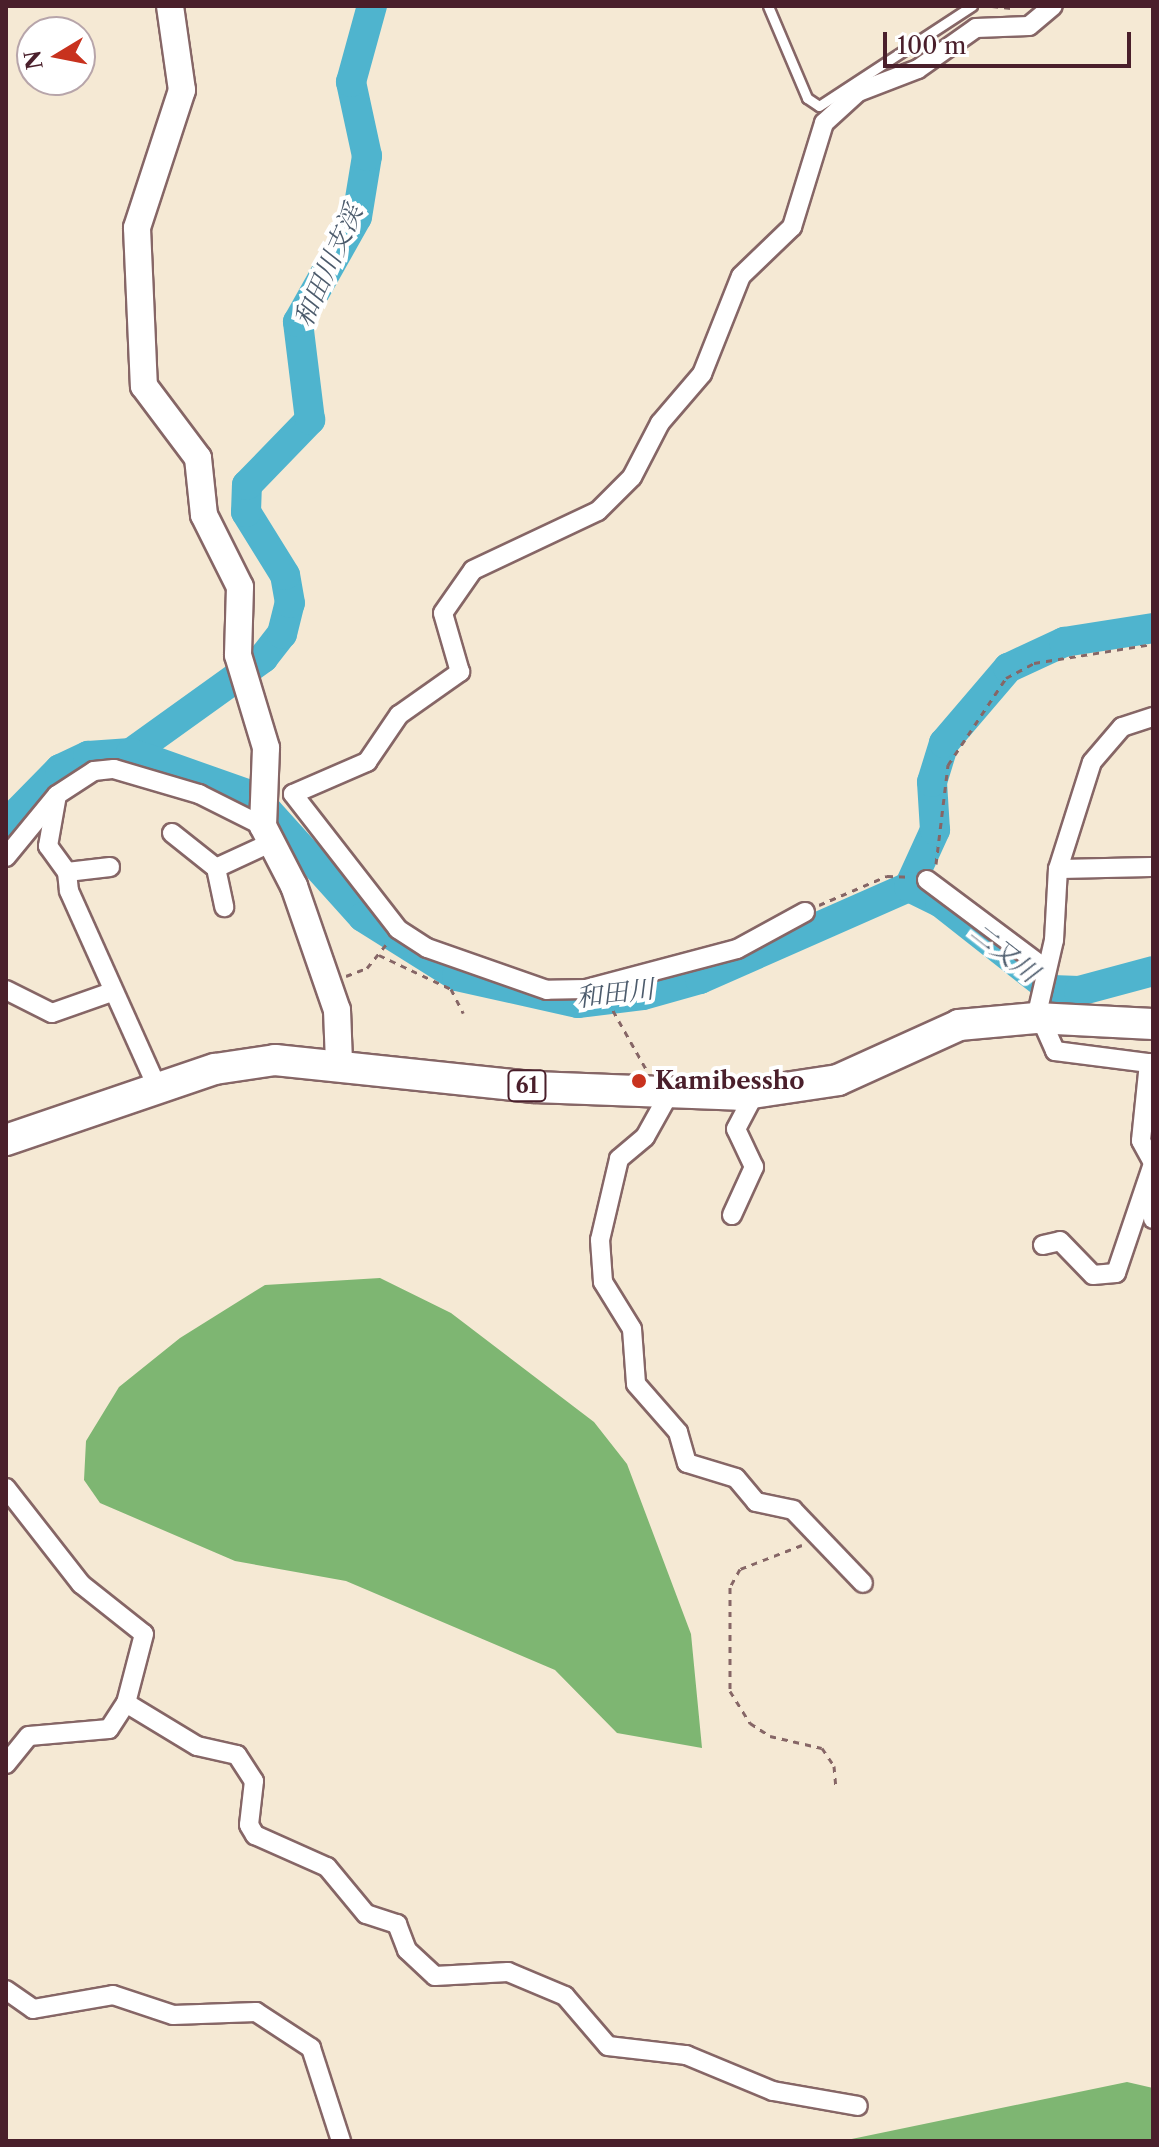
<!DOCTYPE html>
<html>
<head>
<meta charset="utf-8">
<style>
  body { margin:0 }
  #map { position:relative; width:1159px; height:2147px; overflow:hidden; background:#f5e9d4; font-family:"Libre Caslon Text","Noto Serif JP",serif }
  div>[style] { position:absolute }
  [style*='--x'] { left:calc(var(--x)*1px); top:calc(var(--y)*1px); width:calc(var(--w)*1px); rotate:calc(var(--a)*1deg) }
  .forest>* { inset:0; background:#7eb672 }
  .river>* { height:30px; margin:-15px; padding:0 15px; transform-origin:15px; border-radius:15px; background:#4fb4ce }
  .path>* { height:3px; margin-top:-1.5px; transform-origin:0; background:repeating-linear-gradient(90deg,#866666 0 6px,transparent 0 12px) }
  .roads { filter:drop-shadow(2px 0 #866666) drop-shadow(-2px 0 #866666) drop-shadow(0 2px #866666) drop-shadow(0 -2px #866666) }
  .lane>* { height:9px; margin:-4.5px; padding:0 4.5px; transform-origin:4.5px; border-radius:4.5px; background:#fff }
  .street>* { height:18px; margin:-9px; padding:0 9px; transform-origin:9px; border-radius:9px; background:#fff }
  .secondary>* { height:26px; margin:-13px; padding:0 13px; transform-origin:13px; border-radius:13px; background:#fff }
  .primary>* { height:30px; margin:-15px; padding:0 15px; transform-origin:15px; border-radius:15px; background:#fff }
  .dots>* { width:22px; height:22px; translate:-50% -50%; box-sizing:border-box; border:4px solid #fff; border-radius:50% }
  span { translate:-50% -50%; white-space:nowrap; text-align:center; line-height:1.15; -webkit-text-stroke:8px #fff; paint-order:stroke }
  .shield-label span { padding:2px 6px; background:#fff; border:2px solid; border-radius:6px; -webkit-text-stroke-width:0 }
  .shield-label { font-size:22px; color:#4a1f2b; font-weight:700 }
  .poi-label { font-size:24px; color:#4a1f2b; font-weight:700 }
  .left { translate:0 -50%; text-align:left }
  .water-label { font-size:26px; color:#4c5b6c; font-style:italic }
  .frame { position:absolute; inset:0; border:8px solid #4a1f2b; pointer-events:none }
  .north { position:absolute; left:16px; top:16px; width:80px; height:80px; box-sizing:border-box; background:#fff; border:2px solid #b7a5aa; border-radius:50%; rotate:260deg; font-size:22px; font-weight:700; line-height:32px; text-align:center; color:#4a1f2b }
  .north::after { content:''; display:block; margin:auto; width:28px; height:36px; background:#c8321e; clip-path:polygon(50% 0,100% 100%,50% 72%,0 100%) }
  .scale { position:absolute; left:883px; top:32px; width:248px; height:36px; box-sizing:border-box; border:4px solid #4a1f2b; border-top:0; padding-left:10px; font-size:24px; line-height:28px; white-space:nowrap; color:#4a1f2b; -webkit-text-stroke:6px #fff; paint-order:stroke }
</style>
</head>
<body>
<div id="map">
  <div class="forest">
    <i style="clip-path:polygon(380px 1278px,451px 1313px,594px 1422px,627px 1464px,691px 1634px,702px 1748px,617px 1733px,555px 1670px,346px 1581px,235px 1561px,100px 1503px,84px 1480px,86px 1441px,119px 1387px,180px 1338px,265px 1285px)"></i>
    <i style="clip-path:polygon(1127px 2082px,1153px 2088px,1153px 2141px,842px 2141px)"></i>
  </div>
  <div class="river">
    <i style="--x:131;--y:753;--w:163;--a:-35.7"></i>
    <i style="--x:263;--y:658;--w:31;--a:-52"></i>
    <i style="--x:282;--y:634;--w:32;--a:-76"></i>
    <i style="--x:290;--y:603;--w:28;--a:-100"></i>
    <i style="--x:285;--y:575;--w:74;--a:-121.8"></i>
    <i style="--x:246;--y:512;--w:27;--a:-88"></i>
    <i style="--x:247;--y:485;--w:91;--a:-45.9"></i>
    <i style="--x:310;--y:420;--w:99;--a:-97"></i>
    <i style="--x:298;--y:322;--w:120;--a:-60.7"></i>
    <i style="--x:357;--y:217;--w:62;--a:-80.7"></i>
    <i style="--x:367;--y:156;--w:76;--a:-102.2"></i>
    <i style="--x:351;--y:82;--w:79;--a:-74.6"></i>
    <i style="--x:6;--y:824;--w:77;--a:-45.5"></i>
    <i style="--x:60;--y:769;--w:31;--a:-25"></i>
    <i style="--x:88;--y:756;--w:43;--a:-4"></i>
    <i style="--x:131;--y:753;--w:132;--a:19.5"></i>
    <i style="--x:255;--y:797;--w:161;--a:48"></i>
    <i style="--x:363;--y:917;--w:111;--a:32.1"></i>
    <i style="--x:457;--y:976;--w:124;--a:12.6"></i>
    <i style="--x:578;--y:1003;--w:65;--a:-7"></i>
    <i style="--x:643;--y:995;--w:59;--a:-15.7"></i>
    <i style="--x:700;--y:979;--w:228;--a:-23.8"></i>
    <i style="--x:909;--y:887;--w:63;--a:-65.5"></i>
    <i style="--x:935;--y:830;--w:48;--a:-93.6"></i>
    <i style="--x:932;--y:782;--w:41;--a:-72.9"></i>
    <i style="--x:944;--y:743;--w:99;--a:-49.5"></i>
    <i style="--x:1008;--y:668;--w:62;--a:-24.9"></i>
    <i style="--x:1064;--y:642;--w:90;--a:-8.9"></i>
    <i style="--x:909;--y:887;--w:34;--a:26"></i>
    <i style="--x:940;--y:902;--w:142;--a:38.2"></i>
    <i style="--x:1052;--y:990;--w:27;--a:2"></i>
    <i style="--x:1079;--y:991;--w:77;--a:-15.1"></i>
  </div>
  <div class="path">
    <i style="--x:992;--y:6;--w:19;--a:6"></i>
    <i style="--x:936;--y:864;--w:100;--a:-83.1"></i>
    <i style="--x:948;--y:765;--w:105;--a:-56.3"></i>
    <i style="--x:1006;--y:678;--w:32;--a:-28"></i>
    <i style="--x:1034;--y:663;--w:121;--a:-9.1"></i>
    <i style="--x:819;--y:905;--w:74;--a:-23.1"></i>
    <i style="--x:887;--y:876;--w:23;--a:2"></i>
    <i style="--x:379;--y:955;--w:80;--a:25.3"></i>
    <i style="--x:451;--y:989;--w:27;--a:63"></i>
    <i style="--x:346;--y:976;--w:22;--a:-21"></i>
    <i style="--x:367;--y:968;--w:33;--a:-51"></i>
    <i style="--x:607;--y:1000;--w:79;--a:60.5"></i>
    <i style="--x:802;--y:1545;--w:66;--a:158.8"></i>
    <i style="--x:740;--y:1569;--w:21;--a:119"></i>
    <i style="--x:730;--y:1587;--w:104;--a:90"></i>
    <i style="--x:730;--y:1691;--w:38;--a:58"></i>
    <i style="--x:750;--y:1723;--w:24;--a:33"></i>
    <i style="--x:770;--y:1736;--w:53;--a:13"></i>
    <i style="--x:822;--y:1748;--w:22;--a:56"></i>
    <i style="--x:834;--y:1766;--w:23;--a:85"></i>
  </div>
  <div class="roads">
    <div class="lane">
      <i style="--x:768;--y:6;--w:100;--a:67"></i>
      <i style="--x:807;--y:98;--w:14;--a:34"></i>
      <i style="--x:819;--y:106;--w:183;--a:-33.2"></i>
    </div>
    <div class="street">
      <i style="--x:57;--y:795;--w:52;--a:100"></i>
      <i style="--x:48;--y:846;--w:32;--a:54"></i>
      <i style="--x:172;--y:833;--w:56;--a:38.5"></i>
      <i style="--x:216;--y:868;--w:40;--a:78"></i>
      <i style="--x:6;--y:857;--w:80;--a:-50.6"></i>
      <i style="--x:57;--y:795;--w:44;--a:-33"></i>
      <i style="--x:94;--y:771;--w:20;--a:-6"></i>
      <i style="--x:114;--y:769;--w:89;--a:16.4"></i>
      <i style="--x:199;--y:794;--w:72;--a:26.6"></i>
      <i style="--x:110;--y:867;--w:43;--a:173.4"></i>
      <i style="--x:67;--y:872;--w:19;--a:84"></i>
      <i style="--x:69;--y:891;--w:217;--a:65.8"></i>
      <i style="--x:216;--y:868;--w:60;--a:-24.8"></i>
      <i style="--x:1058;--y:869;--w:95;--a:-1.2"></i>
      <i style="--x:927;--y:880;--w:149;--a:36.8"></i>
      <i style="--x:805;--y:912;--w:77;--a:151.4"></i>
      <i style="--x:737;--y:949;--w:156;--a:165.2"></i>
      <i style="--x:586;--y:989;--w:39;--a:179"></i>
      <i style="--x:547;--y:990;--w:127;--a:-160.7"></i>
      <i style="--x:427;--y:948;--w:35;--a:-147"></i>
      <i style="--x:398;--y:929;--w:171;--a:-127.9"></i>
      <i style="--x:293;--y:794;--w:81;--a:-23.4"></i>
      <i style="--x:367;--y:762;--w:57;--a:-55.8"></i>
      <i style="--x:399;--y:715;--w:75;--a:-35.2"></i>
      <i style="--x:460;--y:672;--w:61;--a:-106.1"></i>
      <i style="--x:443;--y:613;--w:52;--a:-55.1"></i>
      <i style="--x:473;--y:570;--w:138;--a:-25.3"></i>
      <i style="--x:598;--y:511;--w:48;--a:-45"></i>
      <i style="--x:632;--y:477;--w:61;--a:-62.6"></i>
      <i style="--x:660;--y:423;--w:65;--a:-49.4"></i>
      <i style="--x:702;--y:374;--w:105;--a:-68.3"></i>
      <i style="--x:741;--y:276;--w:71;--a:-43.9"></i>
      <i style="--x:792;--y:227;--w:109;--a:-72.9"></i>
      <i style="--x:824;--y:123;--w:46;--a:-42.4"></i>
      <i style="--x:858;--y:92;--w:64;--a:-21"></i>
      <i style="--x:918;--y:69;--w:71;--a:-35.3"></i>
      <i style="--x:976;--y:28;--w:53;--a:-2.2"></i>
      <i style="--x:1029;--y:26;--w:31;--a:-40"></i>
      <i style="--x:6;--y:990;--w:51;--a:26.6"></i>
      <i style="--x:52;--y:1013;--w:64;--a:-19.3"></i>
      <i style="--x:1036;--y:1018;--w:80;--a:-77"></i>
      <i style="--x:1054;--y:940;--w:71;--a:-86.8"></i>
      <i style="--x:1058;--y:869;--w:112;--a:-72.4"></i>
      <i style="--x:1092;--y:762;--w:46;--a:-49.4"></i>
      <i style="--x:1122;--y:727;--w:33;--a:-18"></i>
      <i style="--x:1041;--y:1019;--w:35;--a:66"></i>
      <i style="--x:1055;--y:1051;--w:95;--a:7.3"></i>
      <i style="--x:1149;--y:1063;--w:78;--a:95.9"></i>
      <i style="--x:1141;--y:1141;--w:25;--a:61"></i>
      <i style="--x:669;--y:1094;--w:49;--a:119.2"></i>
      <i style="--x:645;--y:1137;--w:34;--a:140"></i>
      <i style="--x:619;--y:1159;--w:83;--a:103.2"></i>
      <i style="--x:600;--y:1240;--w:42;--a:85.9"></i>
      <i style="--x:603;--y:1282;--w:55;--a:58.3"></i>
      <i style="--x:632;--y:1329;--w:55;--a:85.8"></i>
      <i style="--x:636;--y:1384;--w:64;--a:48.8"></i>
      <i style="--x:678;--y:1432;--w:32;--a:74"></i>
      <i style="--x:687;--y:1463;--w:51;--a:17"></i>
      <i style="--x:736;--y:1478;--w:31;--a:50"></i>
      <i style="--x:756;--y:1502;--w:38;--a:12"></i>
      <i style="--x:793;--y:1510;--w:101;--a:46.2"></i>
      <i style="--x:1153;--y:1202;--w:17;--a:90"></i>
      <i style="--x:732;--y:1215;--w:53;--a:-65.4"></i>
      <i style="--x:754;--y:1167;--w:42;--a:-115.3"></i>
      <i style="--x:736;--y:1129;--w:41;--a:-62.2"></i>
      <i style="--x:1043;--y:1245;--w:17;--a:-13"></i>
      <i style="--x:1060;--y:1241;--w:47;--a:45.9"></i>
      <i style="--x:1093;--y:1275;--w:23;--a:-5"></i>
      <i style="--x:1116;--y:1273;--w:115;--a:-71.3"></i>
      <i style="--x:6;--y:1488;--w:122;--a:52"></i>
      <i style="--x:81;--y:1584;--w:80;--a:38.4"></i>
      <i style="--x:144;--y:1634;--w:71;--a:104.6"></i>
      <i style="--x:126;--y:1703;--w:83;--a:31.2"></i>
      <i style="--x:197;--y:1746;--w:41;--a:12.7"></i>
      <i style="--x:237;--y:1755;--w:31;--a:57"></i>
      <i style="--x:254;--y:1781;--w:44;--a:96.5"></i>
      <i style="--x:249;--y:1825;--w:12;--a:59"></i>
      <i style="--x:255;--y:1835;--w:79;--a:24"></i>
      <i style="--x:327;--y:1867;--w:61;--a:50.3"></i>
      <i style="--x:366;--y:1914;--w:33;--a:18"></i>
      <i style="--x:397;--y:1924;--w:28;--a:69"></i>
      <i style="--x:407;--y:1950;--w:38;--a:43"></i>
      <i style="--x:435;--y:1976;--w:73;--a:-3.1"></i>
      <i style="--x:508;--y:1972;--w:62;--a:22.8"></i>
      <i style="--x:565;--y:1996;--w:66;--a:49.3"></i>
      <i style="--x:608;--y:2046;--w:79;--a:6.6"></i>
      <i style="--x:686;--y:2055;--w:94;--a:22.5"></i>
      <i style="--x:773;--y:2091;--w:86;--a:10"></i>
      <i style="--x:6;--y:1764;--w:36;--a:-51"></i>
      <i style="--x:29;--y:1736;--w:80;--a:-5"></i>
      <i style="--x:109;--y:1729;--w:31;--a:-57"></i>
      <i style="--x:6;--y:1990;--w:33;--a:35"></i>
      <i style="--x:33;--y:2009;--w:81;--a:-9.9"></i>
      <i style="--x:113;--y:1995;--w:63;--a:18.4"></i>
      <i style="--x:173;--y:2015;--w:83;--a:-2.1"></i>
      <i style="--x:256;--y:2012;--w:66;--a:33.2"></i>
      <i style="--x:311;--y:2048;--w:98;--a:72.1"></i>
    </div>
    <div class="secondary">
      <i style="--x:170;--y:6;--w:85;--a:81.9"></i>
      <i style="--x:182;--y:90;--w:145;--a:108.1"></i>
      <i style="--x:137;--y:228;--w:158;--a:87.5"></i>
      <i style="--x:144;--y:386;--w:90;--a:53.1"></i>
      <i style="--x:198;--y:458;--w:57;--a:84"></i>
      <i style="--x:204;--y:515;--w:80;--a:63.4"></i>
      <i style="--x:240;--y:587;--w:68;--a:91.7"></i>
      <i style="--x:238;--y:655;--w:97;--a:73.2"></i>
      <i style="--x:266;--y:748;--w:78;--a:92.2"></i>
      <i style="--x:263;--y:826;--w:68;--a:62.7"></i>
      <i style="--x:294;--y:886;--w:131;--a:70.9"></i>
      <i style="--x:337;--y:1010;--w:52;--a:87.8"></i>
    </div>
    <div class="primary">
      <i style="--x:6;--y:1140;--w:221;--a:-18.8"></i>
      <i style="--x:215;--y:1069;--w:61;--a:-8.5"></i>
      <i style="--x:275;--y:1060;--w:260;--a:6"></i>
      <i style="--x:534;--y:1087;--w:205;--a:2.2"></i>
      <i style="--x:739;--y:1095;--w:100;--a:-8.6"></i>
      <i style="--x:838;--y:1080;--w:133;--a:-24.4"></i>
      <i style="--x:959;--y:1025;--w:77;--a:-5.2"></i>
      <i style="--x:1036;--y:1018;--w:117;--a:2.9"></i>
    </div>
  </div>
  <div class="dots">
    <i style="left:639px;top:1081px;background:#c8321e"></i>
  </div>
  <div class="shield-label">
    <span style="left:527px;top:1086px">61</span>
  </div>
  <div class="poi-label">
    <span class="left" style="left:655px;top:1081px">Kamibessho</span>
  </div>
  <div class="water-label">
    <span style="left:329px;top:266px;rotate:-66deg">和田川支渓</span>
    <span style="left:1004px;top:953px;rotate:38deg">二又川</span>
    <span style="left:615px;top:994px;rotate:-7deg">和田川</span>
  </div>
  <div class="frame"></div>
  <div class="north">N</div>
  <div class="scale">100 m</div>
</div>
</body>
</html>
